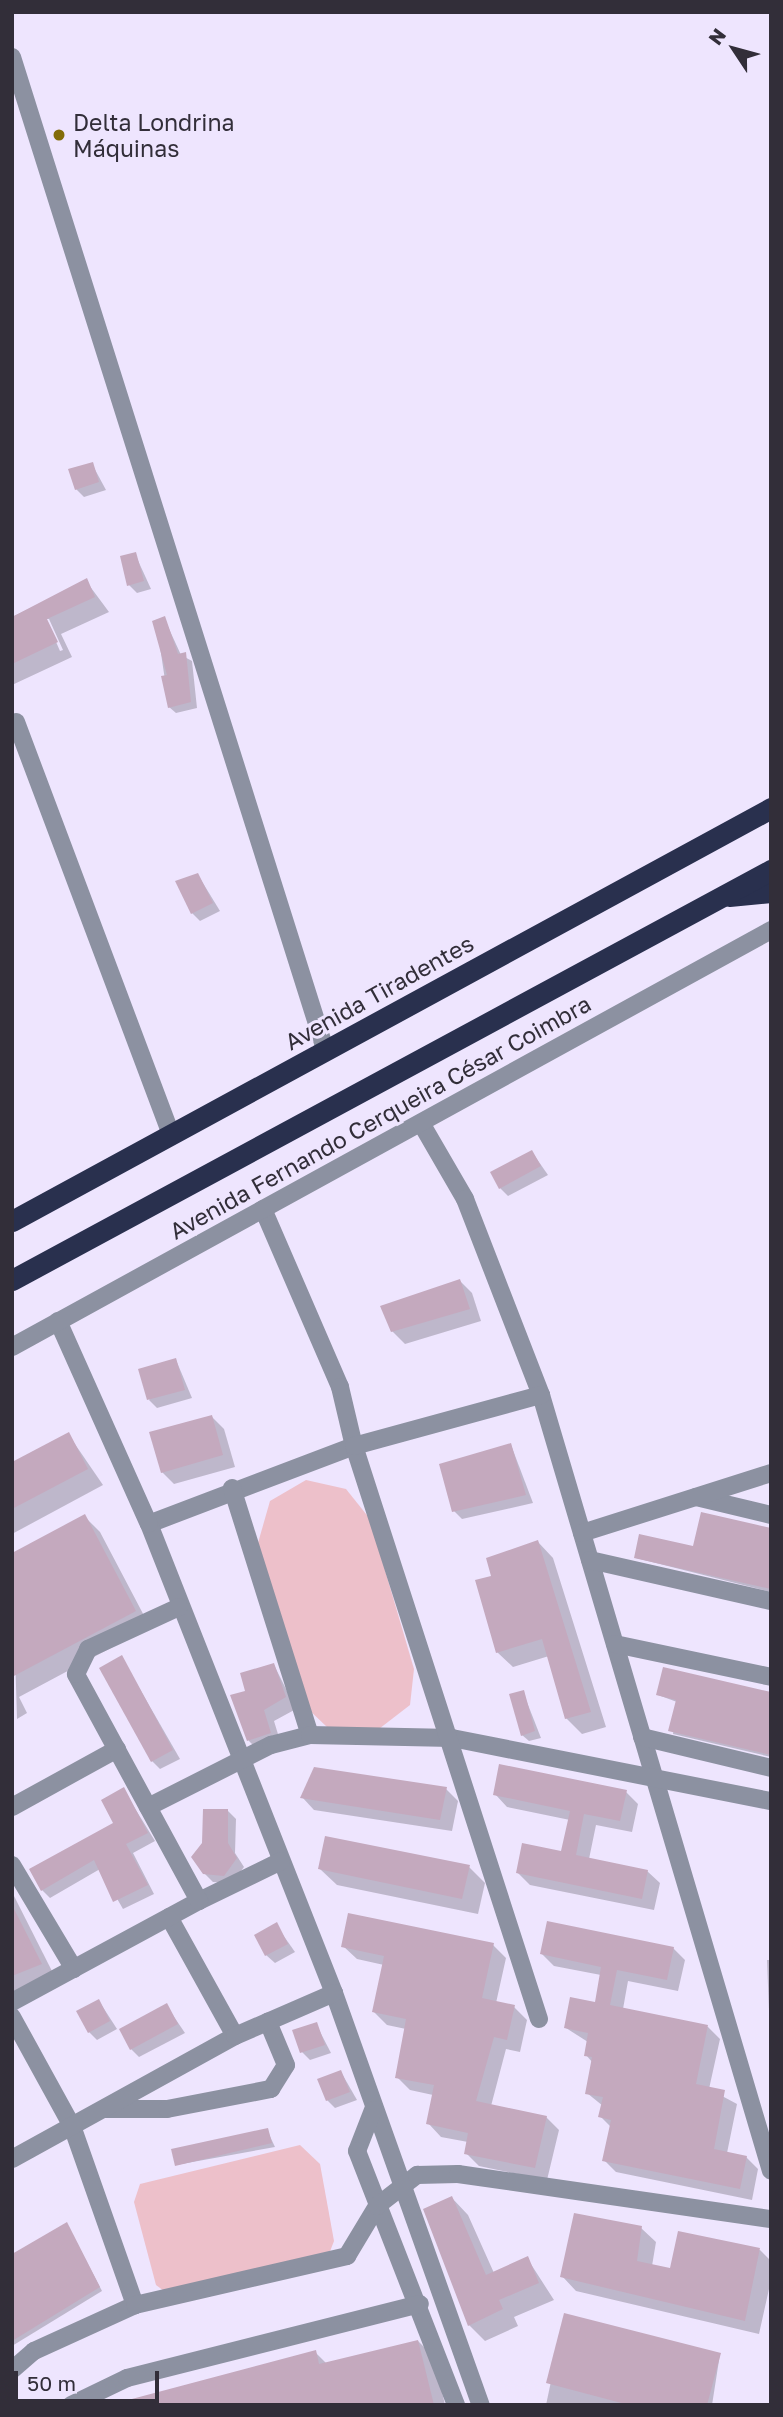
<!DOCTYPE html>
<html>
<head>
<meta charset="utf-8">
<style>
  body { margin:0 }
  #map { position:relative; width:783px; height:2417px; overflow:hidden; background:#eee5fe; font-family:"Golos Text",sans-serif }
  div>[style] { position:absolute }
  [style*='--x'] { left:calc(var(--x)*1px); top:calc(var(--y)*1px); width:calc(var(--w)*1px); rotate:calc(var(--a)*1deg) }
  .green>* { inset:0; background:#edc0ca }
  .shadow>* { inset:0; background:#0003 }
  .building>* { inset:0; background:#c4a9be }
  .minor>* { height:18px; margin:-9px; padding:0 9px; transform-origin:9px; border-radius:9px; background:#8c91a1 }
  .highway>* { height:21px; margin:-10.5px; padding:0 10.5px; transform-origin:10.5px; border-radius:10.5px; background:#29304e }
  .dots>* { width:19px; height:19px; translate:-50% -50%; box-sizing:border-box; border:4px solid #eee5fe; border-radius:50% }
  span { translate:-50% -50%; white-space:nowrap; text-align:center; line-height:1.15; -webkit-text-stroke:6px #eee5fe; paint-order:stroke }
  .poi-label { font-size:23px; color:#322e39 }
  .left { translate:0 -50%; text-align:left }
  .street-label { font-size:23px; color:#322e39 }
  .frame { position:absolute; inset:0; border:14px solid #322e39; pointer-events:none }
  .north { position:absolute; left:699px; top:14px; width:70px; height:70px; -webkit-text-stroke:5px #eee5fe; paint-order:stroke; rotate:306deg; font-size:19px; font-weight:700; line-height:28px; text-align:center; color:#322e39 }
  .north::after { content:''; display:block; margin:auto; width:24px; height:32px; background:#322e39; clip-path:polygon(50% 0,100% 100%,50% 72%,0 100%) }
  .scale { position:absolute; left:14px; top:2371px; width:145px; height:32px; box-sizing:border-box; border:4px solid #322e39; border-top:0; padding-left:9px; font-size:21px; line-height:24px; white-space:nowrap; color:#322e39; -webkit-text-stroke:5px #eee5fe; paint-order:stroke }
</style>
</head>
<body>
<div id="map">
  <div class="green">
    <i style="clip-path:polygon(306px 1480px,346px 1489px,370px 1519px,414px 1669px,410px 1705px,375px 1732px,328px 1728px,305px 1706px,256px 1550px,270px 1501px)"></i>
    <i style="clip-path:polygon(300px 2145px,320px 2164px,334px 2241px,329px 2254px,164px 2291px,156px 2285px,134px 2202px,140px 2184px)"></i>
  </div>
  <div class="shadow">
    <i style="clip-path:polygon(92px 464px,106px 490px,84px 497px,76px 489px)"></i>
    <i style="clip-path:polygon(135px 554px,151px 589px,137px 593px,129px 585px)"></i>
    <i style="clip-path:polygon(evenodd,86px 581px,109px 612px,61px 634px,72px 657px,12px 685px,12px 617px,86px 581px,46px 619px,49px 619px,63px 650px,60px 651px,46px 619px)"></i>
    <i style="clip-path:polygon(164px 618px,181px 655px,192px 661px,197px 708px,176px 713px,169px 707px,156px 620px)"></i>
    <i style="clip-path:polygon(198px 875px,220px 911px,200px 921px,192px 913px)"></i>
    <i style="clip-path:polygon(532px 1152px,548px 1175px,508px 1196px,500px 1188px)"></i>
    <i style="clip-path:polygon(460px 1281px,472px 1293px,481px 1321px,405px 1344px,392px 1331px)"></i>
    <i style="clip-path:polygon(176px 1360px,192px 1398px,157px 1408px,149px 1400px)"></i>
    <i style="clip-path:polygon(212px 1417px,224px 1429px,235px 1467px,174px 1484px,162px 1472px)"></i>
    <i style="clip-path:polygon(68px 1434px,103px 1485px,12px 1534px,12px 1464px)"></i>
    <i style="clip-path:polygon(511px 1445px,533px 1503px,462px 1519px,454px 1511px)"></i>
    <i style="clip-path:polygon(84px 1516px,100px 1532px,150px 1627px,19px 1697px,27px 1713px,17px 1719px,12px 1555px)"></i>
    <i style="clip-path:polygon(771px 1530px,771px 1592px,636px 1558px,694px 1548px)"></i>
    <i style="clip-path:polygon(538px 1542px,553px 1558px,606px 1727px,582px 1734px,566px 1718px,549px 1656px,513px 1667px,497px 1652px,493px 1577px)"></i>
    <i style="clip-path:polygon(122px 1658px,180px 1759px,160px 1769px,152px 1761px)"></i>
    <i style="clip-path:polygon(274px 1665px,296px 1709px,274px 1721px,281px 1744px,260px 1752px,249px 1741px,232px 1696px,247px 1692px)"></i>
    <i style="clip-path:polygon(523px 1692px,541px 1738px,529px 1741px,522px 1735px)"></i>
    <i style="clip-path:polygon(771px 1694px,771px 1757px,673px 1734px,677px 1702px,658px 1695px)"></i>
    <i style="clip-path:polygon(123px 1789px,155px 1841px,133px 1853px,154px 1894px,123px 1909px,100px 1869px,50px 1898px,42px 1890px,115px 1824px)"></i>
    <i style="clip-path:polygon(446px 1789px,458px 1801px,452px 1831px,314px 1810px,302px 1797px)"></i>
    <i style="clip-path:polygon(626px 1792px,638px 1804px,632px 1832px,596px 1825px,589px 1859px,647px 1871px,660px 1883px,654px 1910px,530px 1885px,518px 1873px,562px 1853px,570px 1820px,507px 1807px,495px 1794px)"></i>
    <i style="clip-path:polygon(228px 1811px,236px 1819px,235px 1853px,244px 1867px,232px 1883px,213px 1882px,204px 1873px)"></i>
    <i style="clip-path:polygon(469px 1867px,485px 1883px,478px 1914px,337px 1885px,320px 1869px)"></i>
    <i style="clip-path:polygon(12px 1892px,57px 1981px,22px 2001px,12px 1992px)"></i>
    <i style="clip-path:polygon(276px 1925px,295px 1952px,275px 1963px,266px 1955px)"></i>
    <i style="clip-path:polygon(493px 1945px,506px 1958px,496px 2003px,514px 2007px,527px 2020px,520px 2052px,506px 2049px,491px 2106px,546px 2117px,559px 2130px,547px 2180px,479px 2166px,466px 2153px,468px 2142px,441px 2137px,428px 2123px,433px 2095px,410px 2090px,397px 2077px,406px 2029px,387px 2025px,374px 2012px,384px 1965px,357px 1959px,343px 1946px)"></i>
    <i style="clip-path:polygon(673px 1948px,685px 1960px,678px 1991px,628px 1981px,623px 2009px,708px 2027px,720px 2039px,709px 2089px,737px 2104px,727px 2153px,746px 2157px,758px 2169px,752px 2200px,616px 2172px,604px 2160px,611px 2127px,600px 2116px,603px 2106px,587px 2093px,593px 2063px,586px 2055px,588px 2042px,566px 2028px,596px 2004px,601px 1975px,554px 1966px,542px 1954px)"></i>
    <i style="clip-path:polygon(767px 1960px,771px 1960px,771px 2012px,769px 2011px)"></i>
    <i style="clip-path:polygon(99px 2001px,117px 2029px,97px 2040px,89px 2032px)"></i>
    <i style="clip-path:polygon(166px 2005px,185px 2033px,139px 2057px,131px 2049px)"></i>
    <i style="clip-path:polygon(316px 2024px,331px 2053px,310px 2060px,302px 2052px)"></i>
    <i style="clip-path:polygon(341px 2072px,357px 2100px,335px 2108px,327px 2100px)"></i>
    <i style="clip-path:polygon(267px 2130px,275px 2147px,176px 2165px)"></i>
    <i style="clip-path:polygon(452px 2198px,468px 2215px,494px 2273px,527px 2258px,554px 2300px,514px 2317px,518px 2326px,485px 2341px,469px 2325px)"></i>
    <i style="clip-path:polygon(67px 2224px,102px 2291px,12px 2346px,12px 2256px)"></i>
    <i style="clip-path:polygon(641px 2228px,656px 2242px,652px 2266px,672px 2270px,760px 2250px,771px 2261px,771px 2280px,759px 2334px,576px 2291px,562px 2276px)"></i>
    <i style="clip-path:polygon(565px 2315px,720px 2354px,712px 2405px,546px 2405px)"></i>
    <i style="clip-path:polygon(418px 2341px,434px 2357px,445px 2405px,116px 2405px,315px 2352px,327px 2364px)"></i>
  </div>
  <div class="building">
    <i style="clip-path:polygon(93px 462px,99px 482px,75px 490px,68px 469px)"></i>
    <i style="clip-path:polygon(136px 552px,144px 581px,127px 586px,120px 556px)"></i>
    <i style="clip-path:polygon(87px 578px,95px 597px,47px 619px,58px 642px,12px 664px,12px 617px)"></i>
    <i style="clip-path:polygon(165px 616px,178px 654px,186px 652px,191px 702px,168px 708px,161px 676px,167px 675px,152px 621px)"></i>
    <i style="clip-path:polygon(198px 873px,213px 903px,191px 914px,175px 881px)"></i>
    <i style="clip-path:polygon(532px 1150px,541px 1166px,499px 1189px,490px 1172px)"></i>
    <i style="clip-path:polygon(460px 1279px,470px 1309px,391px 1332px,380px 1306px)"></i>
    <i style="clip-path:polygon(176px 1358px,185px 1390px,147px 1400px,138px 1369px)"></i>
    <i style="clip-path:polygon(212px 1415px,223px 1455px,161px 1473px,149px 1432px)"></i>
    <i style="clip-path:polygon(69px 1432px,88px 1469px,12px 1509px,12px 1462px)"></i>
    <i style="clip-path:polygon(511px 1443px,526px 1495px,452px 1512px,439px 1464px)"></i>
    <i style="clip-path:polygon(701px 1512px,771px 1528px,771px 1589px,634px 1558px,639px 1534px,693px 1546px)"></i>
    <i style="clip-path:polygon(85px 1514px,136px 1611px,12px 1677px,12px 1553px)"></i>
    <i style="clip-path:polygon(538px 1540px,591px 1712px,565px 1719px,542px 1639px,496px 1653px,475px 1580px,491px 1576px,486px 1558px)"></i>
    <i style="clip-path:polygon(122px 1655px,173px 1750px,151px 1762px,99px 1668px)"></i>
    <i style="clip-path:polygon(274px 1663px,286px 1697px,264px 1710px,271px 1733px,247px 1741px,230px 1695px,245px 1691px,240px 1673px)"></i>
    <i style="clip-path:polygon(663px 1667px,771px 1692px,771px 1755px,668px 1731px,676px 1700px,656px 1695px)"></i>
    <i style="clip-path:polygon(524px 1690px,535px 1731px,521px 1736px,509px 1694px)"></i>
    <i style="clip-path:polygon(499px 1764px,627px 1790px,620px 1821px,584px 1814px,576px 1855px,648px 1870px,642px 1899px,516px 1873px,522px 1843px,561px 1851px,570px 1811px,493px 1795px)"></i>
    <i style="clip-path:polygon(314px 1767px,447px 1787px,440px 1820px,300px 1798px)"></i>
    <i style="clip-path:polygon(124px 1787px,148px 1833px,126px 1844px,148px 1885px,113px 1902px,94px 1860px,41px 1891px,29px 1869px,113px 1823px,101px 1800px)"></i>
    <i style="clip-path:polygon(203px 1809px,228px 1809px,228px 1843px,237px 1858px,224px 1876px,203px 1874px,191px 1857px,202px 1843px)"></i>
    <i style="clip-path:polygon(325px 1836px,470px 1865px,462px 1899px,318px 1869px)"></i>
    <i style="clip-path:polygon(12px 1905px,42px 1964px,12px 1976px)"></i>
    <i style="clip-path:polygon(348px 1913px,494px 1943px,482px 1998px,515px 2005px,507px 2040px,494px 2037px,476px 2101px,547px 2116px,535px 2168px,464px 2154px,468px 2133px,426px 2124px,434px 2085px,395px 2078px,406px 2019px,372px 2012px,384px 1956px,341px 1947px)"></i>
    <i style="clip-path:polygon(547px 1921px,674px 1947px,667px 1980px,617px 1970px,610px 2005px,708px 2025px,696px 2084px,725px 2090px,714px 2149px,747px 2156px,740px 2189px,602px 2161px,611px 2120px,598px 2117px,603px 2097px,585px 2094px,592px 2057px,584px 2056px,588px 2033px,564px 2028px,570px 1997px,595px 2002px,601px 1967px,540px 1954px)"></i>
    <i style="clip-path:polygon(277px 1922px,288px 1944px,265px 1956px,254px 1935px)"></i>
    <i style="clip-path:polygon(99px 1999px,110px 2021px,88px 2033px,76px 2011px)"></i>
    <i style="clip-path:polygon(167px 2003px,178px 2024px,130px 2050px,119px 2029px)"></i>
    <i style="clip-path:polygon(317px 2022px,325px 2045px,300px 2053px,292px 2030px)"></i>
    <i style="clip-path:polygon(341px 2070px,350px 2092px,326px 2101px,317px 2079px)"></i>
    <i style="clip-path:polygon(268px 2128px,272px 2143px,175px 2166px,171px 2149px)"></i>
    <i style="clip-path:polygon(452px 2196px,486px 2275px,528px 2256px,539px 2283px,499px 2300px,503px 2309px,468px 2326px,423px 2209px)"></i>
    <i style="clip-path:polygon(574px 2213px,642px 2226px,637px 2261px,670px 2268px,678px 2231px,760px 2248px,745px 2321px,560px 2277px)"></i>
    <i style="clip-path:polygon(67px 2222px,100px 2287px,12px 2341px,12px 2254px)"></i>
    <i style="clip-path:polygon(564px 2313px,721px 2353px,707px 2405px,629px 2405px,546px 2383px)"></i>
    <i style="clip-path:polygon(418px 2340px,434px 2405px,129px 2405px,128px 2400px,316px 2350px,319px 2364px)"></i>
  </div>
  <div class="minor">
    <i style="--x:12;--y:57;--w:1043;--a:72.49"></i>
    <i style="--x:16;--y:722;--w:442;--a:69.4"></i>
    <i style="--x:421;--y:1123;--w:88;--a:59.9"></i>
    <i style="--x:465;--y:1199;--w:210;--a:68.8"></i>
    <i style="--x:541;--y:1395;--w:809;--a:73.49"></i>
    <i style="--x:263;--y:1209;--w:194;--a:66.6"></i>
    <i style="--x:340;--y:1387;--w:61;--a:76.7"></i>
    <i style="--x:354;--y:1446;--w:219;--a:159.2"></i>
    <i style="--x:149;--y:1524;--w:504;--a:68.47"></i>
    <i style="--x:334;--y:1993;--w:437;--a:70.4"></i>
    <i style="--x:58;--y:1321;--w:222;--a:65.9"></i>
    <i style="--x:12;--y:1347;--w:866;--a:-28.78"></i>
    <i style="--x:232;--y:1488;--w:259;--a:72.5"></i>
    <i style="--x:696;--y:1497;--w:77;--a:13.5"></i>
    <i style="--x:582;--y:1533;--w:198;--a:-17.6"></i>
    <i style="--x:590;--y:1560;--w:186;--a:12.8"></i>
    <i style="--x:615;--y:1644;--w:159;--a:11.9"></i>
    <i style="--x:642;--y:1737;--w:133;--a:13.5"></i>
    <i style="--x:12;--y:1807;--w:120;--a:-28.9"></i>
    <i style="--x:148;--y:1807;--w:138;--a:-26.8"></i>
    <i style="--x:271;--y:1745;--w:40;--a:-14.4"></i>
    <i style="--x:310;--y:1735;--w:142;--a:1.2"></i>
    <i style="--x:452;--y:1738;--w:325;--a:11.2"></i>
    <i style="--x:12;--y:1865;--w:121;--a:59.2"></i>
    <i style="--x:199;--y:1901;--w:91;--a:-26"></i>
    <i style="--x:169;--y:1917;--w:136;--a:61"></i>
    <i style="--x:12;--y:2002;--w:213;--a:-28.4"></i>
    <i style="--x:199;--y:1901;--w:258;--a:-118.5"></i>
    <i style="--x:76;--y:1674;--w:28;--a:-64"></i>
    <i style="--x:88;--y:1649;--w:100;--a:-24.8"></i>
    <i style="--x:12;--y:2017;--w:124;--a:61.2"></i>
    <i style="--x:72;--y:2126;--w:190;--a:70.6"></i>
    <i style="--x:539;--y:2019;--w:602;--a:-107.89"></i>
    <i style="--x:354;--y:1446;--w:194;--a:-15.3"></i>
    <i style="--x:104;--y:2109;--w:63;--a:0"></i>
    <i style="--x:167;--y:2109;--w:106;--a:-10.9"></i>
    <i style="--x:271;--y:2089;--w:28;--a:-58"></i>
    <i style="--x:286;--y:2065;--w:47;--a:-112.7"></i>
    <i style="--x:373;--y:2110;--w:44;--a:111.3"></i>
    <i style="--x:357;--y:2151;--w:273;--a:68.7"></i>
    <i style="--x:12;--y:2159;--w:255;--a:-28.9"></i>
    <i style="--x:235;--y:2036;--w:108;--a:-23.5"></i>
    <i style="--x:12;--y:2370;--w:29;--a:-41"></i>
    <i style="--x:34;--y:2351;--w:111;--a:-24.5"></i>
    <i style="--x:135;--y:2305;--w:218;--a:-13"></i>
    <i style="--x:347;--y:2256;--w:58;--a:-59"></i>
    <i style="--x:377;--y:2206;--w:51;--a:-37.8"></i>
    <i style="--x:417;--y:2175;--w:41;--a:-1.4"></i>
    <i style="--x:458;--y:2174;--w:316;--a:8.2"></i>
    <i style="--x:71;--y:2405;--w:62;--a:-25.7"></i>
    <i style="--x:127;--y:2378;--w:302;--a:-14.2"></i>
  </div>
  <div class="highway">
    <i style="--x:729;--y:896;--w:42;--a:-5.4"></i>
    <i style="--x:12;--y:1221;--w:864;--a:-28.55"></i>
    <i style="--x:12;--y:1280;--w:863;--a:-28.38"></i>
  </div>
  <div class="dots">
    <i style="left:59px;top:135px;background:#836c08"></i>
  </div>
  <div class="poi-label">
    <span class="left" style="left:73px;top:135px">Delta Londrina<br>Máquinas</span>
  </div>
  <div class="street-label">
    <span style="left:379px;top:992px;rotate:-29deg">Avenida Tiradentes</span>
    <span style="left:380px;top:1117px;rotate:-29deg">Avenida Fernando Cerqueira César Coimbra</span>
  </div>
  <div class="frame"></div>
  <div class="north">N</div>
  <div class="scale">50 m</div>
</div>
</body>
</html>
